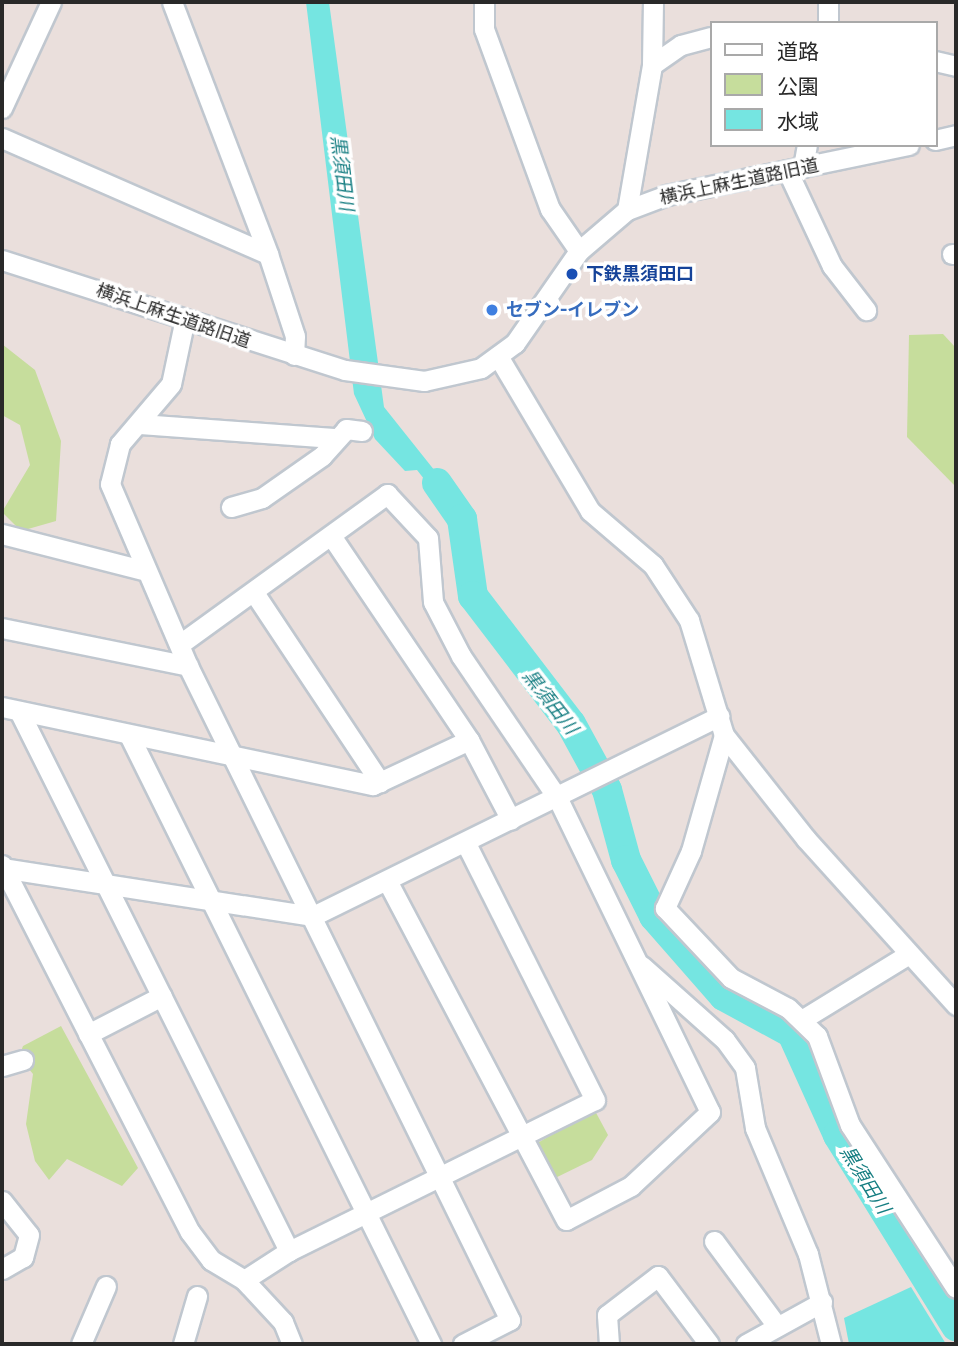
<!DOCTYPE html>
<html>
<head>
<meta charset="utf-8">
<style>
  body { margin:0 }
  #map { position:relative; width:958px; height:1346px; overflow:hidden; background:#eadfdc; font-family:"Fira Sans","Noto Sans JP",sans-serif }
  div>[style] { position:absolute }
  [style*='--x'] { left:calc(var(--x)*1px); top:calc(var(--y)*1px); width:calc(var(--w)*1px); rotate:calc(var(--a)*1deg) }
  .green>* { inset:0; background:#c6dd9c }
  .water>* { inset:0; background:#75e5e1 }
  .river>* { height:30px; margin:-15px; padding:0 15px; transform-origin:15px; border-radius:15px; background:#75e5e1 }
  .roads { filter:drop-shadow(2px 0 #c0c7cf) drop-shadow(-2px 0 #c0c7cf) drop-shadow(0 2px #c0c7cf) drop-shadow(0 -2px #c0c7cf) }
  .minor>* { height:19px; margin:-9.5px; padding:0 9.5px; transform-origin:9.5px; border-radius:9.5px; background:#fff }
  .dots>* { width:19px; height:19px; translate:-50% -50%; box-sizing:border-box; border:4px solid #fff; border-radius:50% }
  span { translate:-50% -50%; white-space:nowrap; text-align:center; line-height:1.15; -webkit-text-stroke:7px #fff; paint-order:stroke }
  .street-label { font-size:18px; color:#292929 }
  .transit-label { font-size:18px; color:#164399; font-weight:700 }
  .left { translate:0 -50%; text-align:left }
  .shop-label { font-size:18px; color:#366cbe; font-weight:700 }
  .water-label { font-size:19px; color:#167e82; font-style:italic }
  .frame { position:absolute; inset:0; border:4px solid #292929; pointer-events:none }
  .legend { position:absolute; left:710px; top:21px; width:228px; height:126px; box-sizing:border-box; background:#fff; border:2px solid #a9a9a9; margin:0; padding:9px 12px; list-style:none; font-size:21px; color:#292929 }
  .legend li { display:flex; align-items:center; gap:14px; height:35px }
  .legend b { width:35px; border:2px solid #a9a9a9 }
</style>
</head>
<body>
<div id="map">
  <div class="green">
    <i style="clip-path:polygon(943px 334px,956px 348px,956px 487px,907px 437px,909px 335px)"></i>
    <i style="clip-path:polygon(2px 344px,35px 370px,61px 441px,56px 521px,21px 531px,2px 512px,30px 465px,20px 425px,2px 415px)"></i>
    <i style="clip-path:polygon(61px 1026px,138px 1168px,122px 1186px,67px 1159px,49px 1180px,35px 1161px,26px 1124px,33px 1074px,19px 1057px,23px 1046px)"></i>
    <i style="clip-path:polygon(594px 1109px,608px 1135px,592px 1160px,549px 1181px,531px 1147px)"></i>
  </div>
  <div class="water">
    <i style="clip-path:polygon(306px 2px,329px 2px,384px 407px,466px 510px,454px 517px,417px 470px,405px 471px,375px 439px,354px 394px)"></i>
    <i style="clip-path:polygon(911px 1287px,946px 1344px,849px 1344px,844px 1318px)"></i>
  </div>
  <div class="river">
    <i style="--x:437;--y:483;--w:44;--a:55.2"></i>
    <i style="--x:462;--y:519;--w:78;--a:81.9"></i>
    <i style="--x:473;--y:596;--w:161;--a:52.6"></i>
    <i style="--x:571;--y:724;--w:75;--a:61.4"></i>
    <i style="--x:607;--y:790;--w:73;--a:74.8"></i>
    <i style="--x:626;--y:860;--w:63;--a:63.4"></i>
    <i style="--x:654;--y:916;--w:106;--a:48.8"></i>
    <i style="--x:724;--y:996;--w:77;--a:28.6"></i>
    <i style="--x:792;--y:1033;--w:112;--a:65.7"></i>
    <i style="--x:838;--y:1135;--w:225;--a:58.3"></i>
  </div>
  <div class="roads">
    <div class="minor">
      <i style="--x:172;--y:2;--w:270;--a:69.1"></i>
      <i style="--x:268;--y:254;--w:86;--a:71.8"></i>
      <i style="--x:295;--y:336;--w:19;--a:93"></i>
      <i style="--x:484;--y:2;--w:27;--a:90"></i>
      <i style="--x:484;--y:29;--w:192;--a:69.9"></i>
      <i style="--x:550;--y:209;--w:51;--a:55.4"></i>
      <i style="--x:828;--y:2;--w:21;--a:90"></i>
      <i style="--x:935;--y:61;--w:22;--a:13"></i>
      <i style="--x:652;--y:65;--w:63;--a:-89.1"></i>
      <i style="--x:2;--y:108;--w:117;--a:-65.2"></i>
      <i style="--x:2;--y:138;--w:290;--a:23.6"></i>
      <i style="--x:935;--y:140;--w:22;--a:-13"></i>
      <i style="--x:803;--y:167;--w:22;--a:-80"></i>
      <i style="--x:787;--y:170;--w:106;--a:64.9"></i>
      <i style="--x:832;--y:266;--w:56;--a:52.3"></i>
      <i style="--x:627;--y:210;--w:147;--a:-80.2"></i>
      <i style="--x:652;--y:65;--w:35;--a:-35"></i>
      <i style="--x:681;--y:45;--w:31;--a:-15"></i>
      <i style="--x:952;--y:254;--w:4;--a:0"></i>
      <i style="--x:2;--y:260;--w:360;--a:17.8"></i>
      <i style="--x:345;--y:370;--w:80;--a:7.9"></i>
      <i style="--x:424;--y:381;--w:58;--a:-12.8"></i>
      <i style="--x:481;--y:368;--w:42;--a:-36.3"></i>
      <i style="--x:515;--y:343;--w:112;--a:-55.2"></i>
      <i style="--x:579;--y:251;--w:63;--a:-40.5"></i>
      <i style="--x:627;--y:210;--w:43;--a:-20.6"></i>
      <i style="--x:667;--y:195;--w:247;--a:-11.7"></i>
      <i style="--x:184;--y:323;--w:62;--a:102"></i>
      <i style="--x:171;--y:384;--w:79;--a:130.4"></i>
      <i style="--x:120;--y:444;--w:41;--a:104"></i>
      <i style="--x:110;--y:484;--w:198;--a:66.8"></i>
      <i style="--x:188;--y:666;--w:729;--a:63.79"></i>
      <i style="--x:510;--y:1320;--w:53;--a:152.9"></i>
      <i style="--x:498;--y:356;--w:180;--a:59.3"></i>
      <i style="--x:590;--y:511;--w:83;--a:40.6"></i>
      <i style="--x:653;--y:565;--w:66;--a:56.8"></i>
      <i style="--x:689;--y:620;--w:120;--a:73.1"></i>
      <i style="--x:724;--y:735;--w:132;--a:51.7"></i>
      <i style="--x:806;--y:839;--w:224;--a:47.9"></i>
      <i style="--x:139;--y:424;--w:196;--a:4.1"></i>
      <i style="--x:231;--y:507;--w:32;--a:-16"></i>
      <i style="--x:262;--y:498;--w:73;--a:-35"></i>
      <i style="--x:322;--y:456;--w:36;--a:-48"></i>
      <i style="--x:346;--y:429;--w:16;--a:7"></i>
      <i style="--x:2;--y:534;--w:145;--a:14.4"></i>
      <i style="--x:332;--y:537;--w:245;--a:56"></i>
      <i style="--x:469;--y:740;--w:90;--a:62.3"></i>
      <i style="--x:255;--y:594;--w:226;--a:56.4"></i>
      <i style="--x:2;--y:628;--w:190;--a:11.5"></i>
      <i style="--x:180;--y:644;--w:256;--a:-35.9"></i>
      <i style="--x:387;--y:494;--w:60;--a:47"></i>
      <i style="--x:428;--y:538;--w:64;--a:85.5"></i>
      <i style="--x:433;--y:602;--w:61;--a:62.6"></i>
      <i style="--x:461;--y:656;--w:171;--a:55.8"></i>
      <i style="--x:557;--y:797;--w:350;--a:64.1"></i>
      <i style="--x:710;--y:1112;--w:108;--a:136.9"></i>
      <i style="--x:631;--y:1186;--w:73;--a:152.4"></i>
      <i style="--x:566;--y:1220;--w:383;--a:-117.8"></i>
      <i style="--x:2;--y:707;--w:379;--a:11.9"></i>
      <i style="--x:373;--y:785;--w:106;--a:-25.1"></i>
      <i style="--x:19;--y:711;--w:604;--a:63.43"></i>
      <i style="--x:724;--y:735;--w:121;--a:105.9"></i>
      <i style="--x:691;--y:851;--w:63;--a:114.5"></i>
      <i style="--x:665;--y:908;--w:96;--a:46.7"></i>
      <i style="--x:731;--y:978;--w:64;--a:27.8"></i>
      <i style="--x:788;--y:1008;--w:40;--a:44"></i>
      <i style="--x:817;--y:1036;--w:95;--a:69.7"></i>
      <i style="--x:850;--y:1125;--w:194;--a:57"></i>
      <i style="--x:130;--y:737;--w:678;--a:63.62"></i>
      <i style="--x:2;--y:865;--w:412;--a:62.9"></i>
      <i style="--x:190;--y:1232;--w:35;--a:53"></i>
      <i style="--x:211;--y:1260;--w:39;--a:31"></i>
      <i style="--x:244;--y:1280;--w:57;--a:47.1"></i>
      <i style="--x:283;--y:1322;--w:24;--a:68"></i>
      <i style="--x:2;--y:868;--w:315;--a:8.8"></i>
      <i style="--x:313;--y:916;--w:453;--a:-26.2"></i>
      <i style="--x:642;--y:966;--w:111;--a:41.7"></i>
      <i style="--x:725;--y:1040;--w:34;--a:54"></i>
      <i style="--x:745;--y:1068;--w:61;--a:80.5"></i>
      <i style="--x:755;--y:1128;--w:137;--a:67.2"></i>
      <i style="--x:808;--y:1254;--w:93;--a:75.7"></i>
      <i style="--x:803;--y:1019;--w:124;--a:-31.5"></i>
      <i style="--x:88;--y:1034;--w:83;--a:-27.2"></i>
      <i style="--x:2;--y:1066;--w:22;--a:-16"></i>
      <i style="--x:2;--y:1201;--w:43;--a:51.5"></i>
      <i style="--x:29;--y:1235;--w:23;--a:105"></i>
      <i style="--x:23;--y:1257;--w:24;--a:150"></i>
      <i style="--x:714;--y:1241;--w:106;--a:53.5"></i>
      <i style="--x:244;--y:1280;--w:54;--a:-32.8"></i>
      <i style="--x:289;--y:1251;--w:341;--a:-26.3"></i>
      <i style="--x:595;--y:1100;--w:287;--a:-116.7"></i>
      <i style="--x:81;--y:1344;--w:63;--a:-66.7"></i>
      <i style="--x:183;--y:1344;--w:50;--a:-73.7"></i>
      <i style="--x:609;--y:1344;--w:29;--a:-94"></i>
      <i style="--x:607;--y:1315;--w:64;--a:-37.4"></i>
      <i style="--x:658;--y:1276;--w:85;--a:53.1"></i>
      <i style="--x:746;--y:1344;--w:87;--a:-28.9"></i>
    </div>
  </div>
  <div class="dots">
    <i style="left:572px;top:274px;background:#1a4fb4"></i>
    <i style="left:492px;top:310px;background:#3f7fe0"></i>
  </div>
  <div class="street-label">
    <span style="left:739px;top:182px;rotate:-12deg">横浜上麻生道路旧道</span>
    <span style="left:173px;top:316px;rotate:19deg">横浜上麻生道路旧道</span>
  </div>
  <div class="transit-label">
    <span class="left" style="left:586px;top:274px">下鉄黒須田口</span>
  </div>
  <div class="shop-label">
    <span class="left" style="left:506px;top:310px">セブン-イレブン</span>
  </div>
  <div class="water-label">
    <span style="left:342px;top:173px;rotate:83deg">黒須田川</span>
    <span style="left:550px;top:702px;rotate:52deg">黒須田川</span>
    <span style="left:865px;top:1180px;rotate:58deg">黒須田川</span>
  </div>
  <div class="frame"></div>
  <ul class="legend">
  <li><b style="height:9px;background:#fff"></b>道路</li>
  <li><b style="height:19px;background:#c6dd9c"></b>公園</li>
  <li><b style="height:19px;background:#75e5e1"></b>水域</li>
  </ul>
</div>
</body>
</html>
